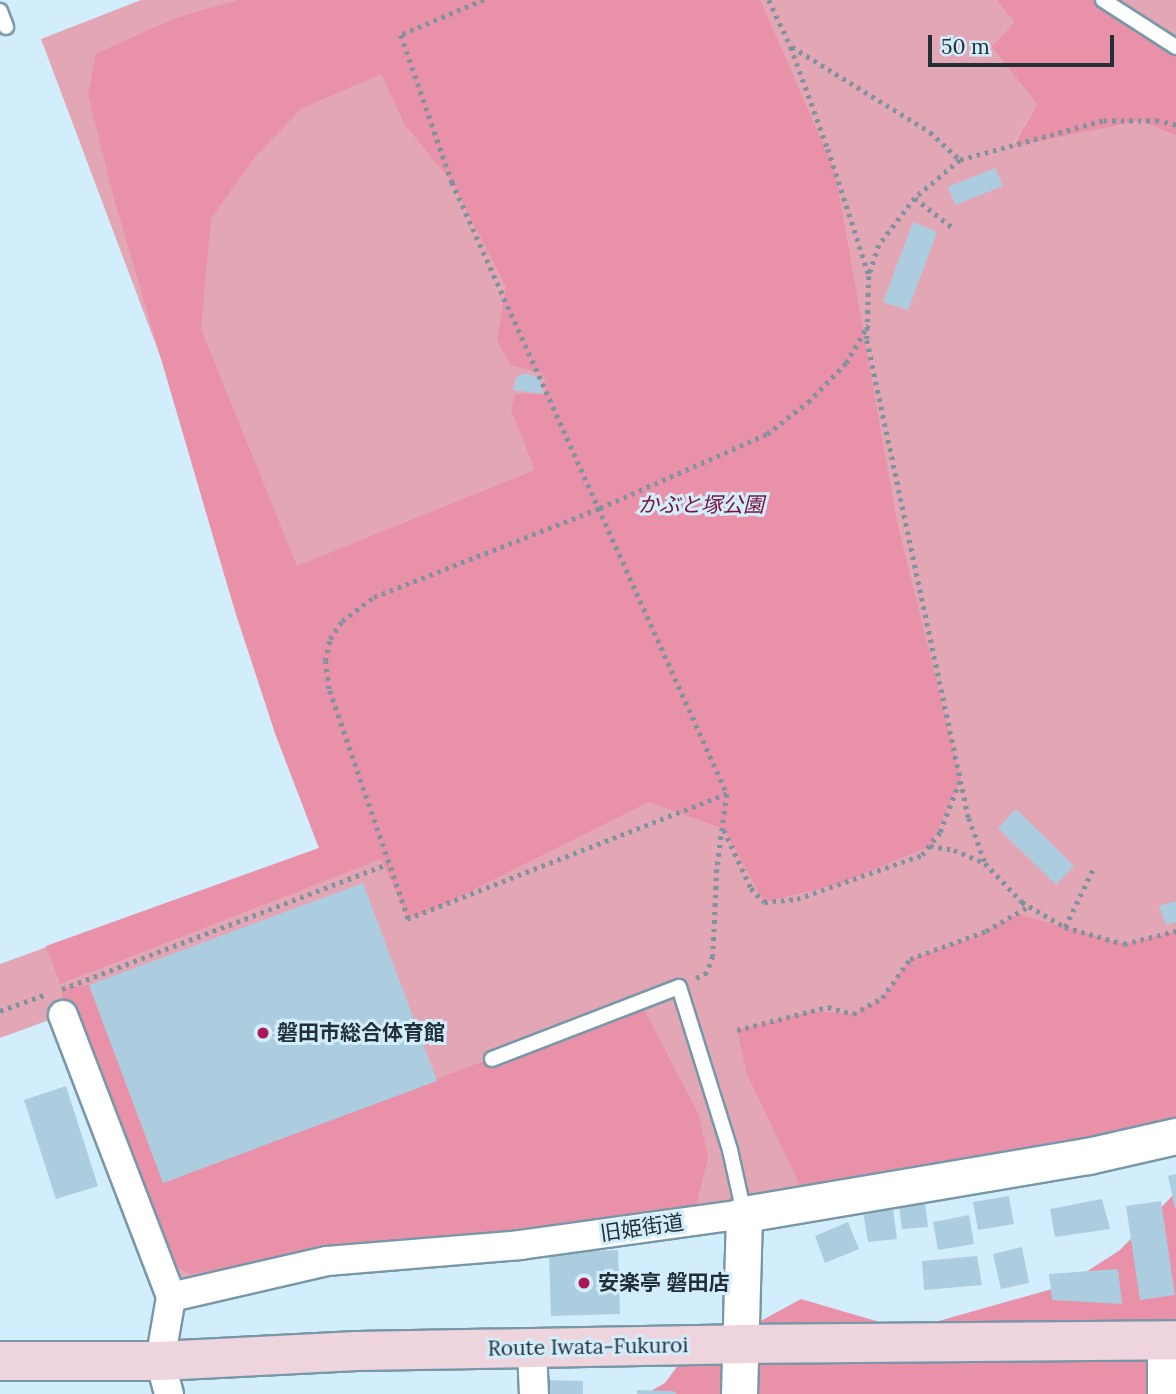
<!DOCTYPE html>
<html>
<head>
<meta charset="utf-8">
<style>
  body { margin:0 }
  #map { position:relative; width:1176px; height:1394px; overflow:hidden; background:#d2edfc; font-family:Lora,"Noto Sans JP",serif }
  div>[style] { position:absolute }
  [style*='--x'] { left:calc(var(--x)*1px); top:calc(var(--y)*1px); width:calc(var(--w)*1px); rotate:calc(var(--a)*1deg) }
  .green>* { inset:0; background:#e3a6b5 }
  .forest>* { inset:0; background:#e891a8 }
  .building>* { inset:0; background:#accddf }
  .path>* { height:4.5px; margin-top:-2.25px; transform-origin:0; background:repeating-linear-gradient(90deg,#7e939e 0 3.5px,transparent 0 8.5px) }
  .roads { filter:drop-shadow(2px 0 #7897a8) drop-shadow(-2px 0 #7897a8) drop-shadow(0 2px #7897a8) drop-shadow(0 -2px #7897a8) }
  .service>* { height:14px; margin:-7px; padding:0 7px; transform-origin:7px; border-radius:7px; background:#fff }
  .minor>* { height:28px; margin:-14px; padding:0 14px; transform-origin:14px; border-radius:14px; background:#fff }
  .tertiary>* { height:35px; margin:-17.5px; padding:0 17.5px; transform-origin:17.5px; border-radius:17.5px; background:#fff }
  .secondary>* { height:38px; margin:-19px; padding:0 19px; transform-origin:19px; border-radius:19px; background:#eed4dc }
  .dots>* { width:19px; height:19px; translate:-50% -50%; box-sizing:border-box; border:4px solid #d2edfc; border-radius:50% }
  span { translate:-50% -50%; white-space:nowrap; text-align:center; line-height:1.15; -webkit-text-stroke:6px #d2edfc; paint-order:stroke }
  .park-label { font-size:21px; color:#79133d; font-style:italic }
  .poi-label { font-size:21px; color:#222f36; font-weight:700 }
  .left { translate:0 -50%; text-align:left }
  .street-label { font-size:21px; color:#222f36 }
  .scale { position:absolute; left:928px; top:35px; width:186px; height:32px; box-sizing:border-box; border:4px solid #222f36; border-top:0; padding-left:9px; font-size:21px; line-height:24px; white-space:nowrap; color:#222f36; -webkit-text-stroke:5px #d2edfc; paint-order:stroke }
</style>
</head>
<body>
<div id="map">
  <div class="green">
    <i style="clip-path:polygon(141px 0,996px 0,1014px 22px,991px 47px,1037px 104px,1013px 145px,1140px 121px,1176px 136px,1176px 1134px,171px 1297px,63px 1015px,0 1038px,0 964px,319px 848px,275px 733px,236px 615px,162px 361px,41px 39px)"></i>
    <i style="clip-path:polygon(1103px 0,1176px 0,1176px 48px)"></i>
  </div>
  <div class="forest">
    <i style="clip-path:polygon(evenodd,238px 0,760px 0,835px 171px,897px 522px,961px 779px,930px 846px,839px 884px,764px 902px,724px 829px,649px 802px,439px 907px,408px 919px,381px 859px,60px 984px,46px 946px,319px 848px,275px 733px,228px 587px,113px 195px,88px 95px,96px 54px,173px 19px,238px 0,381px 74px,405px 125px,452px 182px,506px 287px,497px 340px,510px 365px,542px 373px,546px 383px,545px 394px,515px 394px,511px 410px,535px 470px,297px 566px,201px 329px,211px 218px,256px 156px,302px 108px,381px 74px)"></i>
    <i style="clip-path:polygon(996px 0,1103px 0,1176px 48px,1176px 136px,1140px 121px,1013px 146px,1037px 104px,991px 47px,1014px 22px)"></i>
    <i style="clip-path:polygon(1018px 914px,1124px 944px,1176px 931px,1176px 1119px,808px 1202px,747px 1074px,737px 1030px,813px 1011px,853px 1014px,882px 998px,910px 959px,972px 938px)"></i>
    <i style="clip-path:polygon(89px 985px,163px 1183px,640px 1002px,699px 1115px,708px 1158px,692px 1221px,355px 1258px,250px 1264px,191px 1274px,156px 1258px,63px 1015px,62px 988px)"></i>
    <i style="clip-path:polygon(1176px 1192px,1176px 1394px,645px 1394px,665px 1383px,693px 1345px,755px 1324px,801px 1299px,907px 1330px,1066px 1285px,1120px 1250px)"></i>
  </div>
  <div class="building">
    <i style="clip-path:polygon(995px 168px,1003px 186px,955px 205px,948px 187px)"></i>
    <i style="clip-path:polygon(913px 222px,937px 232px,908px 310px,883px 302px)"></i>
    <i style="clip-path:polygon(525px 373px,539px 378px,543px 394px,513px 390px,516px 377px)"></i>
    <i style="clip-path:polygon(1016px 809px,1074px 866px,1056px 885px,998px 828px)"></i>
    <i style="clip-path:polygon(363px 883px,437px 1081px,163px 1183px,89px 985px)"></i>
    <i style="clip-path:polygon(1176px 901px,1176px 922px,1166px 925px,1159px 906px)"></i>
    <i style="clip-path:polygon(66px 1086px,98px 1186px,56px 1199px,24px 1100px)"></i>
    <i style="clip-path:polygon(1176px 1174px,1176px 1208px,1175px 1208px,1168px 1176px)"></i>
    <i style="clip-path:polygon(1009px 1196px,1014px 1224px,978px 1230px,973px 1202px)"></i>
    <i style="clip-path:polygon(1102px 1199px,1110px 1229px,1055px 1237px,1050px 1209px)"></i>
    <i style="clip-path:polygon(1161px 1201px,1175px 1295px,1140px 1300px,1126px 1206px)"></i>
    <i style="clip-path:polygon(925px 1203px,928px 1227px,902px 1229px,899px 1206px)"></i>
    <i style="clip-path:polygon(893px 1209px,897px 1239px,868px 1242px,863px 1211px)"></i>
    <i style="clip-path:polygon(969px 1215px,974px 1244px,938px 1250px,933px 1222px)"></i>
    <i style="clip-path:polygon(848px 1222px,859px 1249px,825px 1263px,815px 1236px)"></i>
    <i style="clip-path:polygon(1022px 1247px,1029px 1283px,1001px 1289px,993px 1254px)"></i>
    <i style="clip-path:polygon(618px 1250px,620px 1314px,551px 1316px,549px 1253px)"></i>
    <i style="clip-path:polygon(977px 1256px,982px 1285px,924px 1290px,922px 1261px)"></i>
    <i style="clip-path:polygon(1118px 1269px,1122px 1304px,1052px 1300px,1049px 1274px)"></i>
    <i style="clip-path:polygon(543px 1380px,583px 1381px,583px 1394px,543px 1394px)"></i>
    <i style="clip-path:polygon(637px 1390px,673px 1391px,677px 1394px,637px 1394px)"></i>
  </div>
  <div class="path">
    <i style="--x:484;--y:0;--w:90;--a:157.1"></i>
    <i style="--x:401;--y:35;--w:156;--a:70.9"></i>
    <i style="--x:452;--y:182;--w:671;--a:65.8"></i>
    <i style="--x:727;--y:794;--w:76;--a:97.6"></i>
    <i style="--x:717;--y:869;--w:87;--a:92.6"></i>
    <i style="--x:713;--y:956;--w:18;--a:109"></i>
    <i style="--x:707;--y:973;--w:13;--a:153"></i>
    <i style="--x:769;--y:0;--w:52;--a:64.9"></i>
    <i style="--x:791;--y:47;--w:109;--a:70.1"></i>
    <i style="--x:828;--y:149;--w:133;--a:72"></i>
    <i style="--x:792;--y:47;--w:162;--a:31.6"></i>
    <i style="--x:930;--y:132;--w:41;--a:43"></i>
    <i style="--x:1176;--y:125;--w:18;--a:-167"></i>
    <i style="--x:1158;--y:121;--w:55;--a:180"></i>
    <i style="--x:1103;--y:121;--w:148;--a:164.7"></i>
    <i style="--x:960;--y:160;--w:59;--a:139.8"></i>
    <i style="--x:915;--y:198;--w:59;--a:127.5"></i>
    <i style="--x:879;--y:245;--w:33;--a:108"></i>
    <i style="--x:869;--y:276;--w:64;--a:91.8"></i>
    <i style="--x:867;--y:340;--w:489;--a:78"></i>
    <i style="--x:969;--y:818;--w:48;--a:70.4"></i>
    <i style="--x:985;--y:863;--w:54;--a:46.5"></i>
    <i style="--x:1022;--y:902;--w:50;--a:30.2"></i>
    <i style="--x:1065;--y:927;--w:61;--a:16.1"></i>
    <i style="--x:1124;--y:944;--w:54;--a:-14"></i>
    <i style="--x:915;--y:198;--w:48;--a:38.3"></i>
    <i style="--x:727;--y:794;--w:343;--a:158.6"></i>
    <i style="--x:408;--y:919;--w:243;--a:-109"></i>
    <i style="--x:329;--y:689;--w:28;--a:-98"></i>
    <i style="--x:325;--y:661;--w:23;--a:-77"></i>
    <i style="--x:330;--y:639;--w:22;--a:-56"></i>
    <i style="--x:342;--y:621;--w:40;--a:-37"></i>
    <i style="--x:374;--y:597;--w:243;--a:-21.5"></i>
    <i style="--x:600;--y:508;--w:183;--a:-23.9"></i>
    <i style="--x:767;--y:434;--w:52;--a:-38"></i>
    <i style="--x:808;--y:402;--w:54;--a:-45.7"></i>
    <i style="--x:846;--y:363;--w:44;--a:-59.9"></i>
    <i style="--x:724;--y:830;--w:64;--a:65"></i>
    <i style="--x:751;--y:888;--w:19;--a:47"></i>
    <i style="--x:764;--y:902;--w:33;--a:-5"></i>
    <i style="--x:797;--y:899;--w:133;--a:-19.4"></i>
    <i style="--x:922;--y:855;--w:29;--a:-52"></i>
    <i style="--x:940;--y:832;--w:56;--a:-69"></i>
    <i style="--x:930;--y:846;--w:24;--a:9"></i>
    <i style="--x:954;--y:850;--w:34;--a:23"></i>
    <i style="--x:1065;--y:927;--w:67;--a:-64.2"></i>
    <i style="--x:62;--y:989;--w:349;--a:-21"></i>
    <i style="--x:0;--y:1011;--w:50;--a:-19.9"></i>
    <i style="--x:737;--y:1030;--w:94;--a:-14.2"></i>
    <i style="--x:828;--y:1007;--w:26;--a:16"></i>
    <i style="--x:853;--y:1014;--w:33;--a:-29"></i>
    <i style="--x:882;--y:998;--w:48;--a:-54.3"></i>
    <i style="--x:910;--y:959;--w:81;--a:-20.2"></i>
    <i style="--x:986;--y:931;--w:50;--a:-30.2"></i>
  </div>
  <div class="roads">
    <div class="service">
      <i style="--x:1103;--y:0;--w:87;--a:32.8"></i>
      <i style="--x:0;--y:11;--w:17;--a:69"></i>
      <i style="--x:492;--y:1059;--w:200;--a:-21.1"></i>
      <i style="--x:679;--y:987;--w:171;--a:72.6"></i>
      <i style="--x:730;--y:1150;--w:65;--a:77.5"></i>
    </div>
    <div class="minor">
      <i style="--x:63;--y:1015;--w:302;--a:69"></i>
      <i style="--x:532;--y:1349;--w:45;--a:87.5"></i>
      <i style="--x:169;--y:1394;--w:34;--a:-105"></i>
      <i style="--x:160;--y:1361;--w:65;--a:-80.2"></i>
      <i style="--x:171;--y:1297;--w:160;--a:-13"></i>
      <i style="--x:327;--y:1261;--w:194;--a:-4.7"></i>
      <i style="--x:520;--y:1245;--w:226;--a:-7.9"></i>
    </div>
    <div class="tertiary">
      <i style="--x:739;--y:1394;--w:180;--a:-88.4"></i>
      <i style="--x:744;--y:1214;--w:349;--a:-9.6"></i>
      <i style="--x:1088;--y:1156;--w:90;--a:-12.8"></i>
      <i style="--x:1165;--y:1394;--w:54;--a:-90"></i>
    </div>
    <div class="secondary">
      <i style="--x:0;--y:1361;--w:160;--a:0"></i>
      <i style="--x:160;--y:1361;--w:197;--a:-2.9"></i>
      <i style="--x:357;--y:1351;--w:382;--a:-1"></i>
      <i style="--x:739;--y:1344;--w:437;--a:-0.5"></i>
    </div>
  </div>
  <div class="dots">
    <i style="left:263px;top:1033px;background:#a81956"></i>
    <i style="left:584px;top:1283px;background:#a81956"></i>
  </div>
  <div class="park-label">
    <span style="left:701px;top:505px">かぶと塚公園</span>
  </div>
  <div class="poi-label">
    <span class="left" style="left:277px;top:1033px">磐田市総合体育館</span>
    <span class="left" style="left:598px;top:1283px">安楽亭 磐田店</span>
  </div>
  <div class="street-label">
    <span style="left:642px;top:1228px;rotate:-8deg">旧姫街道</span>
    <span style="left:588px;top:1347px;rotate:-1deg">Route Iwata-Fukuroi</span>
  </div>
  <div class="scale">50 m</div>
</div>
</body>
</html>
